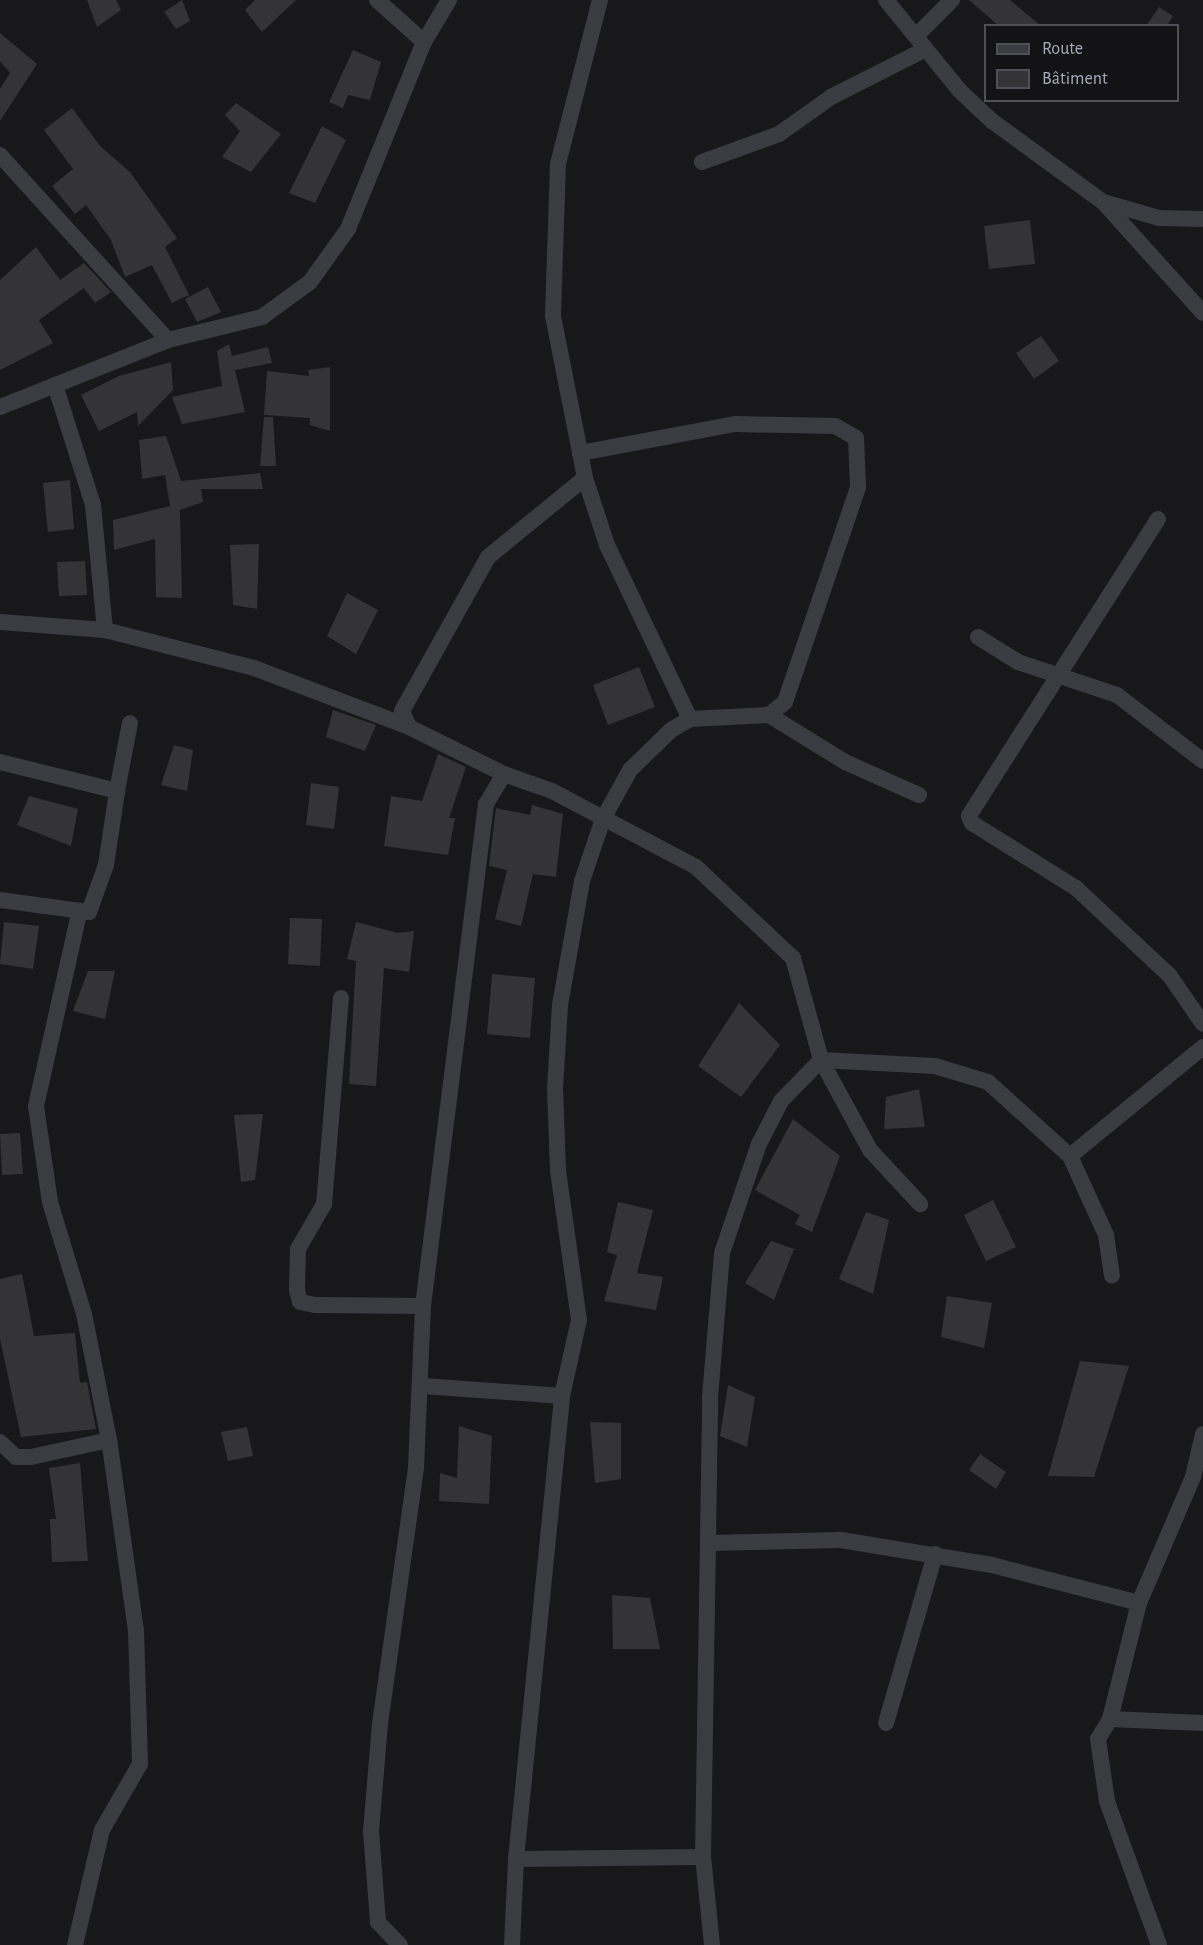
<!DOCTYPE html>
<html>
<head>
<meta charset="utf-8">
<style>
  body { margin:0 }
  #map { position:relative; width:1203px; height:1945px; overflow:hidden; background:#18181a; font-family:"Alegreya Sans",sans-serif }
  div>[style] { position:absolute }
  [style*='--x'] { left:calc(var(--x)*1px); top:calc(var(--y)*1px); width:calc(var(--w)*1px); rotate:calc(var(--a)*1deg) }
  .building>* { inset:0; background:#343336 }
  .street>* { height:16px; margin:-8px; padding:0 8px; transform-origin:8px; border-radius:8px; background:#3b3b42 }
  span { translate:-50% -50%; white-space:nowrap; text-align:center; line-height:1.15; -webkit-text-stroke:6px #131315; paint-order:stroke }
  .legend { position:absolute; left:984px; top:24px; width:195px; height:78px; box-sizing:border-box; background:#131315; border:2px solid #4f5057; margin:0; padding:8px 10px; list-style:none; font-size:18px; color:#a9abbb }
  .legend li { display:flex; align-items:center; gap:12px; height:30px }
  .legend b { width:30px; border:2px solid #4f5057 }
</style>
</head>
<body>
<div id="map">
  <div class="building">
    <i style="clip-path:polygon(87px 0,116px 0,121px 10px,97px 27px)"></i>
    <i style="clip-path:polygon(182px 0,190px 21px,176px 29px,164px 12px)"></i>
    <i style="clip-path:polygon(255px 0,296px 0,262px 32px,245px 10px)"></i>
    <i style="clip-path:polygon(969px 0,1010px 0,1041px 26px,999px 26px)"></i>
    <i style="clip-path:polygon(1159px 7px,1173px 16px,1167px 26px,1146px 26px)"></i>
    <i style="clip-path:polygon(0 33px,37px 64px,0 121px,0 89px,10px 73px,0 61px)"></i>
    <i style="clip-path:polygon(353px 50px,381px 62px,370px 100px,348px 95px,343px 108px,329px 102px)"></i>
    <i style="clip-path:polygon(236px 103px,281px 134px,251px 172px,222px 157px,240px 131px,225px 115px)"></i>
    <i style="clip-path:polygon(72px 108px,100px 146px,130px 172px,177px 238px,165px 247px,189px 295px,172px 303px,152px 265px,125px 277px,111px 240px,86px 205px,75px 214px,52px 186px,73px 169px,44px 130px)"></i>
    <i style="clip-path:polygon(322px 126px,346px 140px,315px 203px,289px 193px)"></i>
    <i style="clip-path:polygon(1030px 220px,1035px 264px,989px 269px,984px 226px)"></i>
    <i style="clip-path:polygon(36px 247px,60px 280px,84px 263px,111px 292px,95px 303px,84px 288px,39px 320px,53px 343px,0 370px,0 280px)"></i>
    <i style="clip-path:polygon(208px 287px,221px 312px,197px 322px,185px 299px)"></i>
    <i style="clip-path:polygon(1041px 336px,1059px 361px,1034px 379px,1016px 353px)"></i>
    <i style="clip-path:polygon(229px 344px,232px 356px,268px 347px,272px 363px,235px 370px,245px 412px,182px 424px,172px 397px,222px 386px,217px 351px)"></i>
    <i style="clip-path:polygon(171px 362px,173px 390px,138px 426px,137px 412px,99px 431px,81px 395px,119px 376px)"></i>
    <i style="clip-path:polygon(330px 367px,330px 431px,310px 425px,310px 418px,264px 415px,267px 371px,309px 376px,308px 370px)"></i>
    <i style="clip-path:polygon(264px 417px,273px 417px,276px 466px,260px 466px)"></i>
    <i style="clip-path:polygon(166px 436px,181px 481px,260px 473px,263px 489px,201px 489px,203px 502px,180px 510px,182px 598px,156px 597px,155px 539px,114px 550px,113px 520px,170px 506px,165px 475px,142px 479px,139px 440px)"></i>
    <i style="clip-path:polygon(70px 480px,74px 529px,48px 532px,43px 483px)"></i>
    <i style="clip-path:polygon(259px 544px,257px 609px,233px 605px,230px 545px)"></i>
    <i style="clip-path:polygon(85px 561px,87px 595px,59px 596px,57px 562px)"></i>
    <i style="clip-path:polygon(347px 593px,378px 610px,356px 654px,327px 636px)"></i>
    <i style="clip-path:polygon(639px 667px,655px 707px,608px 725px,593px 685px)"></i>
    <i style="clip-path:polygon(333px 710px,376px 725px,365px 751px,326px 737px)"></i>
    <i style="clip-path:polygon(174px 745px,193px 750px,187px 791px,161px 785px)"></i>
    <i style="clip-path:polygon(438px 754px,466px 767px,449px 818px,455px 818px,448px 855px,384px 846px,391px 796px,422px 801px)"></i>
    <i style="clip-path:polygon(311px 783px,339px 787px,334px 829px,306px 825px)"></i>
    <i style="clip-path:polygon(29px 796px,78px 809px,71px 846px,17px 825px)"></i>
    <i style="clip-path:polygon(532px 805px,563px 814px,556px 877px,533px 874px,521px 926px,495px 919px,507px 870px,489px 866px,496px 808px,530px 815px)"></i>
    <i style="clip-path:polygon(290px 918px,322px 919px,320px 966px,288px 964px)"></i>
    <i style="clip-path:polygon(4px 922px,39px 926px,33px 969px,0 964px)"></i>
    <i style="clip-path:polygon(356px 922px,398px 933px,414px 931px,409px 972px,384px 968px,376px 1086px,349px 1084px,356px 961px,347px 959px)"></i>
    <i style="clip-path:polygon(88px 971px,115px 971px,105px 1019px,73px 1011px)"></i>
    <i style="clip-path:polygon(492px 974px,535px 978px,530px 1038px,487px 1034px)"></i>
    <i style="clip-path:polygon(739px 1003px,780px 1045px,741px 1097px,698px 1066px)"></i>
    <i style="clip-path:polygon(919px 1089px,925px 1127px,884px 1129px,886px 1097px)"></i>
    <i style="clip-path:polygon(263px 1114px,255px 1180px,241px 1182px,234px 1115px)"></i>
    <i style="clip-path:polygon(793px 1119px,840px 1156px,812px 1232px,795px 1224px,800px 1215px,755px 1190px)"></i>
    <i style="clip-path:polygon(20px 1133px,23px 1174px,2px 1175px,0 1134px)"></i>
    <i style="clip-path:polygon(993px 1200px,1016px 1247px,986px 1261px,964px 1215px)"></i>
    <i style="clip-path:polygon(618px 1202px,653px 1210px,637px 1273px,663px 1277px,656px 1310px,604px 1301px,617px 1255px,607px 1252px)"></i>
    <i style="clip-path:polygon(866px 1212px,889px 1220px,873px 1294px,839px 1279px)"></i>
    <i style="clip-path:polygon(771px 1241px,794px 1249px,774px 1300px,745px 1283px)"></i>
    <i style="clip-path:polygon(22px 1274px,34px 1336px,75px 1333px,80px 1383px,87px 1382px,96px 1429px,21px 1437px,0 1339px,0 1279px)"></i>
    <i style="clip-path:polygon(947px 1296px,992px 1303px,984px 1348px,941px 1337px)"></i>
    <i style="clip-path:polygon(1080px 1361px,1129px 1366px,1094px 1477px,1048px 1476px)"></i>
    <i style="clip-path:polygon(728px 1385px,755px 1397px,747px 1447px,720px 1436px)"></i>
    <i style="clip-path:polygon(590px 1422px,621px 1423px,621px 1479px,595px 1483px)"></i>
    <i style="clip-path:polygon(459px 1426px,492px 1436px,489px 1504px,439px 1501px,440px 1473px,457px 1478px)"></i>
    <i style="clip-path:polygon(247px 1427px,253px 1456px,228px 1461px,221px 1432px)"></i>
    <i style="clip-path:polygon(980px 1454px,1006px 1472px,996px 1489px,969px 1470px)"></i>
    <i style="clip-path:polygon(80px 1463px,88px 1561px,52px 1562px,50px 1519px,56px 1519px,49px 1468px)"></i>
    <i style="clip-path:polygon(612px 1595px,650px 1598px,660px 1649px,613px 1649px)"></i>
  </div>
  <div class="street">
    <i style="--x:377;--y:0;--w:63;--a:41.8"></i>
    <i style="--x:600;--y:0;--w:169;--a:104.4"></i>
    <i style="--x:558;--y:164;--w:152;--a:91.9"></i>
    <i style="--x:553;--y:316;--w:165;--a:78.8"></i>
    <i style="--x:585;--y:478;--w:71;--a:71.8"></i>
    <i style="--x:607;--y:545;--w:193;--a:64.5"></i>
    <i style="--x:886;--y:0;--w:117;--a:50.9"></i>
    <i style="--x:960;--y:91;--w:44;--a:43.2"></i>
    <i style="--x:992;--y:121;--w:137;--a:36.1"></i>
    <i style="--x:1103;--y:202;--w:149;--a:48"></i>
    <i style="--x:916;--y:36;--w:51;--a:-45"></i>
    <i style="--x:0;--y:155;--w:250;--a:47.8"></i>
    <i style="--x:702;--y:162;--w:82;--a:-20"></i>
    <i style="--x:779;--y:134;--w:64;--a:-35.4"></i>
    <i style="--x:831;--y:97;--w:106;--a:-26.8"></i>
    <i style="--x:1103;--y:202;--w:58;--a:15.9"></i>
    <i style="--x:1159;--y:218;--w:44;--a:1.3"></i>
    <i style="--x:55;--y:385;--w:126;--a:72.4"></i>
    <i style="--x:93;--y:505;--w:126;--a:84.5"></i>
    <i style="--x:0;--y:407;--w:181;--a:-21.7"></i>
    <i style="--x:168;--y:340;--w:97;--a:-13.7"></i>
    <i style="--x:262;--y:317;--w:59;--a:-36.1"></i>
    <i style="--x:310;--y:282;--w:65;--a:-54.4"></i>
    <i style="--x:348;--y:229;--w:202;--a:-67.9"></i>
    <i style="--x:424;--y:42;--w:49;--a:-59.2"></i>
    <i style="--x:1158;--y:519;--w:352;--a:122.5"></i>
    <i style="--x:969;--y:816;--w:8;--a:67"></i>
    <i style="--x:972;--y:823;--w:123;--a:32"></i>
    <i style="--x:1076;--y:888;--w:129;--a:43.1"></i>
    <i style="--x:1170;--y:976;--w:58;--a:55.5"></i>
    <i style="--x:0;--y:622;--w:105;--a:4.4"></i>
    <i style="--x:105;--y:630;--w:154;--a:14.3"></i>
    <i style="--x:254;--y:668;--w:166;--a:20.8"></i>
    <i style="--x:978;--y:637;--w:47;--a:32"></i>
    <i style="--x:1018;--y:662;--w:104;--a:18.4"></i>
    <i style="--x:1117;--y:695;--w:108;--a:37.5"></i>
    <i style="--x:769;--y:715;--w:89;--a:31.7"></i>
    <i style="--x:845;--y:762;--w:81;--a:24"></i>
    <i style="--x:0;--y:762;--w:121;--a:13.9"></i>
    <i style="--x:117;--y:791;--w:69;--a:-79.2"></i>
    <i style="--x:504;--y:774;--w:106;--a:-153.7"></i>
    <i style="--x:409;--y:727;--w:17;--a:-114"></i>
    <i style="--x:402;--y:711;--w:176;--a:-60.8"></i>
    <i style="--x:488;--y:557;--w:125;--a:-39.2"></i>
    <i style="--x:0;--y:900;--w:90;--a:7.7"></i>
    <i style="--x:89;--y:912;--w:50;--a:-70.1"></i>
    <i style="--x:106;--y:865;--w:75;--a:-81.5"></i>
    <i style="--x:341;--y:998;--w:207;--a:94.7"></i>
    <i style="--x:324;--y:1204;--w:52;--a:120"></i>
    <i style="--x:298;--y:1249;--w:41;--a:91.4"></i>
    <i style="--x:297;--y:1290;--w:12;--a:76"></i>
    <i style="--x:300;--y:1302;--w:15;--a:11"></i>
    <i style="--x:315;--y:1305;--w:108;--a:0.5"></i>
    <i style="--x:1070;--y:1156;--w:172;--a:-39.3"></i>
    <i style="--x:423;--y:1386;--w:139;--a:4.1"></i>
    <i style="--x:0;--y:1442;--w:22;--a:43"></i>
    <i style="--x:16;--y:1457;--w:15;--a:0"></i>
    <i style="--x:31;--y:1457;--w:80;--a:-12.3"></i>
    <i style="--x:708;--y:1543;--w:133;--a:-1.3"></i>
    <i style="--x:841;--y:1540;--w:153;--a:9.4"></i>
    <i style="--x:992;--y:1565;--w:152;--a:14.5"></i>
    <i style="--x:1110;--y:1719;--w:93;--a:2.5"></i>
    <i style="--x:886;--y:1723;--w:176;--a:-73.8"></i>
    <i style="--x:516;--y:1859;--w:187;--a:-0.6"></i>
    <i style="--x:75;--y:1945;--w:118;--a:-76.8"></i>
    <i style="--x:102;--y:1830;--w:76;--a:-60.1"></i>
    <i style="--x:140;--y:1764;--w:133;--a:-91.7"></i>
    <i style="--x:136;--y:1631;--w:193;--a:-98"></i>
    <i style="--x:109;--y:1440;--w:128;--a:-101.2"></i>
    <i style="--x:84;--y:1314;--w:117;--a:-106.9"></i>
    <i style="--x:50;--y:1202;--w:97;--a:-98.3"></i>
    <i style="--x:36;--y:1106;--w:197;--a:-77.4"></i>
    <i style="--x:400;--y:1945;--w:32;--a:-134"></i>
    <i style="--x:378;--y:1922;--w:91;--a:-94.4"></i>
    <i style="--x:371;--y:1831;--w:107;--a:-85.2"></i>
    <i style="--x:380;--y:1724;--w:260;--a:-82"></i>
    <i style="--x:416;--y:1467;--w:161;--a:-87.5"></i>
    <i style="--x:423;--y:1306;--w:506;--a:-82.85"></i>
    <i style="--x:486;--y:804;--w:35;--a:-59"></i>
    <i style="--x:504;--y:774;--w:51;--a:19.5"></i>
    <i style="--x:552;--y:791;--w:163;--a:27.8"></i>
    <i style="--x:696;--y:867;--w:133;--a:43.2"></i>
    <i style="--x:793;--y:958;--w:106;--a:74.6"></i>
    <i style="--x:821;--y:1060;--w:102;--a:61.4"></i>
    <i style="--x:870;--y:1150;--w:74;--a:47.2"></i>
    <i style="--x:512;--y:1945;--w:86;--a:-87.3"></i>
    <i style="--x:516;--y:1859;--w:465;--a:-84.3"></i>
    <i style="--x:562;--y:1396;--w:78;--a:-77.4"></i>
    <i style="--x:579;--y:1320;--w:151;--a:-98"></i>
    <i style="--x:558;--y:1170;--w:81;--a:-92.1"></i>
    <i style="--x:555;--y:1089;--w:84;--a:-86.6"></i>
    <i style="--x:560;--y:1005;--w:126;--a:-79.9"></i>
    <i style="--x:582;--y:881;--w:65;--a:-71.3"></i>
    <i style="--x:603;--y:819;--w:56;--a:-61.1"></i>
    <i style="--x:630;--y:770;--w:57;--a:-44.3"></i>
    <i style="--x:671;--y:730;--w:22;--a:-30"></i>
    <i style="--x:690;--y:719;--w:79;--a:-2.9"></i>
    <i style="--x:769;--y:715;--w:21;--a:-39"></i>
    <i style="--x:785;--y:702;--w:227;--a:-71.2"></i>
    <i style="--x:858;--y:487;--w:49;--a:-92.3"></i>
    <i style="--x:856;--y:438;--w:24;--a:-150"></i>
    <i style="--x:835;--y:426;--w:100;--a:-178.9"></i>
    <i style="--x:735;--y:424;--w:158;--a:169.4"></i>
    <i style="--x:712;--y:1945;--w:88;--a:-95.8"></i>
    <i style="--x:703;--y:1857;--w:460;--a:-89.1"></i>
    <i style="--x:710;--y:1397;--w:144;--a:-85.2"></i>
    <i style="--x:722;--y:1253;--w:115;--a:-71.3"></i>
    <i style="--x:759;--y:1144;--w:48;--a:-62.9"></i>
    <i style="--x:781;--y:1101;--w:57;--a:-45.7"></i>
    <i style="--x:821;--y:1060;--w:114;--a:3"></i>
    <i style="--x:935;--y:1066;--w:55;--a:16.8"></i>
    <i style="--x:988;--y:1082;--w:110;--a:42.1"></i>
    <i style="--x:1070;--y:1156;--w:87;--a:65.5"></i>
    <i style="--x:1106;--y:1235;--w:41;--a:81.7"></i>
    <i style="--x:1159;--y:1945;--w:153;--a:-109.9"></i>
    <i style="--x:1107;--y:1801;--w:63;--a:-98.3"></i>
    <i style="--x:1098;--y:1739;--w:23;--a:-59"></i>
    <i style="--x:1110;--y:1719;--w:120;--a:-76"></i>
    <i style="--x:1139;--y:1603;--w:137;--a:-66.8"></i>
    <i style="--x:1193;--y:1477;--w:44;--a:-76.9"></i>
  </div>
  <ul class="legend">
  <li><b style="height:8px;background:#3b3b42"></b>Route</li>
  <li><b style="height:16px;background:#343336"></b>Bâtiment</li>
  </ul>
</div>
</body>
</html>
